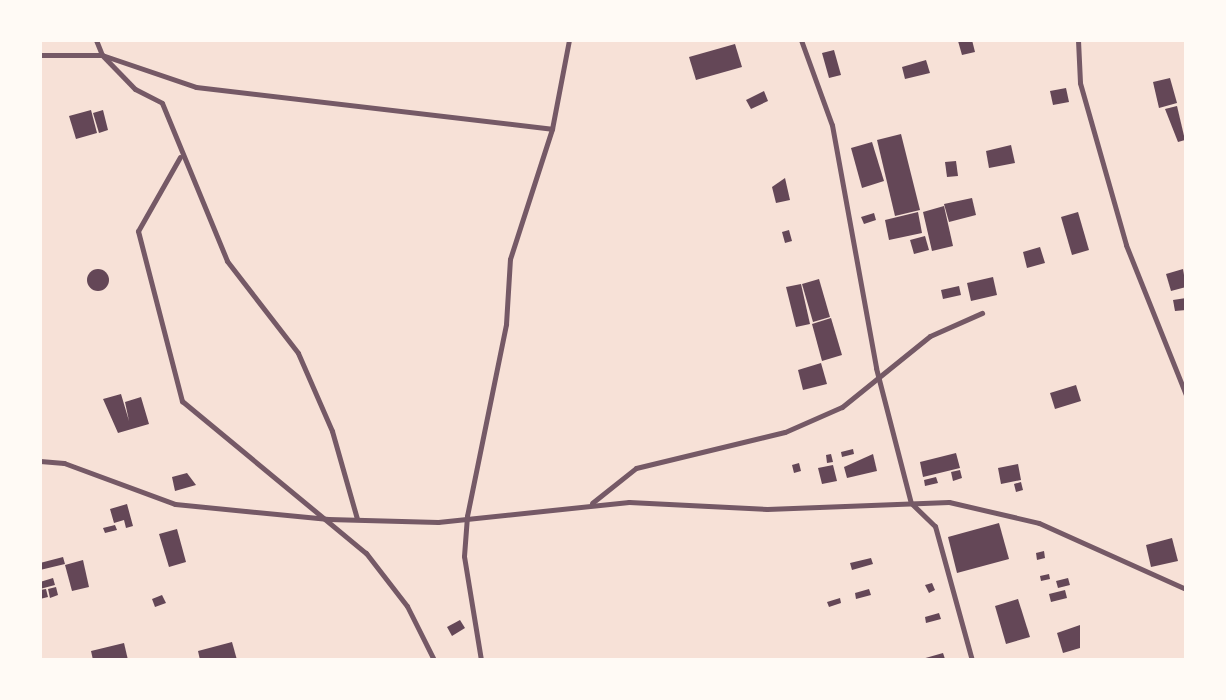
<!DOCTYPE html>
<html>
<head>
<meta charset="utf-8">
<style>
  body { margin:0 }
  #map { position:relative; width:1226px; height:700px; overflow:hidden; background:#f7e1d7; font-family:Helvetica,sans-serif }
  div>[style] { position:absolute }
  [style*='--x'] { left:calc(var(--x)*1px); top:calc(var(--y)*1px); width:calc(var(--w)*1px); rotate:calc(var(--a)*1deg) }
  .building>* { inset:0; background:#644757 }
  .round { border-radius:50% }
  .minor>* { height:5px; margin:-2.5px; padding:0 2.5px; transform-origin:2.5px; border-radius:2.5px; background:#755966 }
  span { translate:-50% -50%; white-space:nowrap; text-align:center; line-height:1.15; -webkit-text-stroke:6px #fffaf5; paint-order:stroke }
  .frame { position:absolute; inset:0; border:42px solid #fffaf5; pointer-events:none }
</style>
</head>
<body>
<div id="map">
  <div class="building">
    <i style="clip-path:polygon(972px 40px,975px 52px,962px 55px,958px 41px)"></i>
    <i style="clip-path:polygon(735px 44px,742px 67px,696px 80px,689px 57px)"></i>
    <i style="clip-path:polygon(834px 50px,841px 75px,829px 78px,822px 53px)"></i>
    <i style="clip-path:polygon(926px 60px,930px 73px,905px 79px,902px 67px)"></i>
    <i style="clip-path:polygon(1170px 78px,1177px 103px,1159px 108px,1153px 82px)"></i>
    <i style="clip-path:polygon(1066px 88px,1069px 102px,1053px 105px,1050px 91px)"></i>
    <i style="clip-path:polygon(764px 91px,768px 101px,751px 109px,746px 100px)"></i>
    <i style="clip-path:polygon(1177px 106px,1185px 140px,1178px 142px,1165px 109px)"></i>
    <i style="clip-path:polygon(91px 110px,97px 133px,76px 139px,69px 116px)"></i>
    <i style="clip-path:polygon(103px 110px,108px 130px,99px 133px,93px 113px)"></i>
    <i style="clip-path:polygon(901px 134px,920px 210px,895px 216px,877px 140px)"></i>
    <i style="clip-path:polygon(872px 142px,884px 181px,862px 188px,851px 148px)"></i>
    <i style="clip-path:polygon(1011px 145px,1015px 163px,989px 168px,986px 151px)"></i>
    <i style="clip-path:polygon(956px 161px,958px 176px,947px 177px,945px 162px)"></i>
    <i style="clip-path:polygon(785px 178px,790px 200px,776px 203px,772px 187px)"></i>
    <i style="clip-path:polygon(972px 198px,976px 215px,949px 222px,944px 204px)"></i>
    <i style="clip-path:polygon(944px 206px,953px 246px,932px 251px,923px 212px)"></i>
    <i style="clip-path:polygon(918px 212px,922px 233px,889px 240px,885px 220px)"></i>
    <i style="clip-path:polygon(1078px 212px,1089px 250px,1072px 255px,1061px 217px)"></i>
    <i style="clip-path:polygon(874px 213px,876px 220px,864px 224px,861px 217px)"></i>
    <i style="clip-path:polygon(789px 230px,792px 241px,785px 243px,782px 232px)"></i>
    <i style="clip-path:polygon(925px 236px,929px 250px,914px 254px,910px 240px)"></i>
    <i style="clip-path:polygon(1040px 247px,1045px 263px,1027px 268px,1023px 252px)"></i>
    <i class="round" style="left:87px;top:269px;width:22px;height:22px"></i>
    <i style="clip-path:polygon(1183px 269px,1186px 287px,1171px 291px,1166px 274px)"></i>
    <i style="clip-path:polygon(993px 277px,997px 295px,971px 301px,967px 283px)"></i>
    <i style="clip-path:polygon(819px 279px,830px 317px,813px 322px,802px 284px)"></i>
    <i style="clip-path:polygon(801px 284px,810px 324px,796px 327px,786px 287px)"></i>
    <i style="clip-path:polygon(959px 286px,961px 295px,943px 299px,941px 290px)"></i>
    <i style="clip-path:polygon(1186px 298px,1186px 310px,1175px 311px,1173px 300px)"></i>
    <i style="clip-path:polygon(831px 318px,842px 355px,822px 361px,812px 324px)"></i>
    <i style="clip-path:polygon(821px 363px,827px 384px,803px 390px,798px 370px)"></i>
    <i style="clip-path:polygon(1076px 385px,1081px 401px,1055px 409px,1050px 393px)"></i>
    <i style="clip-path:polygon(121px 394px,129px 421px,125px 402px,141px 397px,149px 424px,118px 433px,103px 399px)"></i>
    <i style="clip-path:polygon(853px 449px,854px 454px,842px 457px,841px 452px)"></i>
    <i style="clip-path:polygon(956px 453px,960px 468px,923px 477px,920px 462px)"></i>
    <i style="clip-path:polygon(831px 454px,833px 462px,827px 463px,826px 455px)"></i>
    <i style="clip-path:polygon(873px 454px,877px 471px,847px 478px,844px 467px)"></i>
    <i style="clip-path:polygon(799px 463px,801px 471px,794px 473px,792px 465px)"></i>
    <i style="clip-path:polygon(1018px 464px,1021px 480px,1001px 484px,998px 468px)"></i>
    <i style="clip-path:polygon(833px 465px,837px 481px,822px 484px,818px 468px)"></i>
    <i style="clip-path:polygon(960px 470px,962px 478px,953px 481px,951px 472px)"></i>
    <i style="clip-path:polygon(187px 473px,196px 485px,175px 491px,172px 477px)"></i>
    <i style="clip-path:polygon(936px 477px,938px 483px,925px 486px,924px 480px)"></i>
    <i style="clip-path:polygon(1021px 482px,1023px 490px,1016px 492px,1014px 484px)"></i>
    <i style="clip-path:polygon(127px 504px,133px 526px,126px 528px,124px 520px,114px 523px,110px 509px)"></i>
    <i style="clip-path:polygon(999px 523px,1009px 559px,957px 573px,948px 537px)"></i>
    <i style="clip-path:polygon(115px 525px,117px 530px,105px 533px,103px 528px)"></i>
    <i style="clip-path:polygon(177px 529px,186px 562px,169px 567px,159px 534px)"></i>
    <i style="clip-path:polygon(1172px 538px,1178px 561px,1151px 567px,1146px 545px)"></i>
    <i style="clip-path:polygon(1044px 551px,1045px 558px,1037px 560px,1036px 553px)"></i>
    <i style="clip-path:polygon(63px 557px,65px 564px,40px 570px,40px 563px)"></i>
    <i style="clip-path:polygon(871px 558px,873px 564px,852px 570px,850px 563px)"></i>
    <i style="clip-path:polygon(83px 560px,89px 587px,72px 591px,65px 565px)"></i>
    <i style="clip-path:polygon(1049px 574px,1050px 579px,1041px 581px,1040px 576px)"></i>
    <i style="clip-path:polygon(53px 578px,55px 585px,40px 589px,40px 582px)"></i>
    <i style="clip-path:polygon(1068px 578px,1070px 585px,1058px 588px,1056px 581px)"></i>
    <i style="clip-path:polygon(932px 583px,935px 590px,929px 593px,925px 585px)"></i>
    <i style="clip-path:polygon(56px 587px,58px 595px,50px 598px,48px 589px)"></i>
    <i style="clip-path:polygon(46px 589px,48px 597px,40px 599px,40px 590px)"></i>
    <i style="clip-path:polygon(869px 589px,871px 595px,856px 599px,855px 593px)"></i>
    <i style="clip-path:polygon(1065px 590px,1067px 598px,1051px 602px,1049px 594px)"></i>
    <i style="clip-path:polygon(162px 595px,166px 603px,155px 607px,152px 599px)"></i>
    <i style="clip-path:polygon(840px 598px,841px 603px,829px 607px,827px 602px)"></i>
    <i style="clip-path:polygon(1018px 599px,1030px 637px,1006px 644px,995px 606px)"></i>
    <i style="clip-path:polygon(939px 613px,941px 619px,926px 623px,925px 617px)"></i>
    <i style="clip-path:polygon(460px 620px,465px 628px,452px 636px,447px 627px)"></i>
    <i style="clip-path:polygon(1080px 625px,1080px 648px,1063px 653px,1057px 633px)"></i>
    <i style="clip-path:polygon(232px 642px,237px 660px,200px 660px,198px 651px)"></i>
    <i style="clip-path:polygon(124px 643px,128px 660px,93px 660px,91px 651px)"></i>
    <i style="clip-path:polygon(943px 653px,945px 659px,922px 660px,922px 659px)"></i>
  </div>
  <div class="minor">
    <i style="--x:96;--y:40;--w:16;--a:68"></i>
    <i style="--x:102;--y:55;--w:99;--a:18.8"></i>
    <i style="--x:196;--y:87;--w:358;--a:6.7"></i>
    <i style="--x:801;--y:40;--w:90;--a:70"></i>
    <i style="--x:832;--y:125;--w:247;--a:79.7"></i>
    <i style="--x:876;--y:368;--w:139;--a:75.5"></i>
    <i style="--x:911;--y:503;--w:33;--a:44"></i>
    <i style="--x:935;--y:526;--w:139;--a:74.6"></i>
    <i style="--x:1078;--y:40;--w:43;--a:87.3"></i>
    <i style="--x:1080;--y:83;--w:168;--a:74.1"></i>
    <i style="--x:1126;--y:245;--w:162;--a:68.2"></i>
    <i style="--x:40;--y:55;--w:62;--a:0"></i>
    <i style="--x:102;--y:55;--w:47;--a:45.9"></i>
    <i style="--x:135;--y:89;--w:30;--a:27"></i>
    <i style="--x:162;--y:103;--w:171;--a:67.6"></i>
    <i style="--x:227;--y:261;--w:116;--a:52.3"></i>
    <i style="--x:298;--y:353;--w:85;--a:66.4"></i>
    <i style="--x:332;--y:431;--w:91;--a:74.1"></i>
    <i style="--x:180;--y:157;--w:85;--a:119.6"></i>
    <i style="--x:138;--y:231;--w:176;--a:75.5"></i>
    <i style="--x:182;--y:401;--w:239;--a:39.6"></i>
    <i style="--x:366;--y:553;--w:67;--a:52.3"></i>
    <i style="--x:407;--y:606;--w:60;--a:63.4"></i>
    <i style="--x:40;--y:461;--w:24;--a:5"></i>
    <i style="--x:64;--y:463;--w:118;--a:20.3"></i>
    <i style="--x:175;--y:504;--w:154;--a:5.6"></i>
    <i style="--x:328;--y:519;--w:110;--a:1.6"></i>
    <i style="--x:438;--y:522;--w:192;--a:-6"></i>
    <i style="--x:629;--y:502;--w:138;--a:2.9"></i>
    <i style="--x:767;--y:509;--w:182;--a:-2.2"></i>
    <i style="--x:949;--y:502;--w:92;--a:13.1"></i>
    <i style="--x:1039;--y:523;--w:161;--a:24.2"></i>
    <i style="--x:592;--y:503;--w:56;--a:-38.5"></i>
    <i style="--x:636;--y:468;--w:153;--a:-13.6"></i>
    <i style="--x:785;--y:432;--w:62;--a:-23.7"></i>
    <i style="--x:842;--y:407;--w:113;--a:-38.9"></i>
    <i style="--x:930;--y:336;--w:57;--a:-23.9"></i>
    <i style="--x:481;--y:660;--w:105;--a:-99.3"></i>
    <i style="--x:464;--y:556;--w:40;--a:-85.7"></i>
    <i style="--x:467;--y:516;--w:196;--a:-78.5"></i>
    <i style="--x:506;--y:324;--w:65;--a:-86.5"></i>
    <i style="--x:510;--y:259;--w:137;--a:-72.1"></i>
    <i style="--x:552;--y:129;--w:91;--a:-79.2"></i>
  </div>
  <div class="frame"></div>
</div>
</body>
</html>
